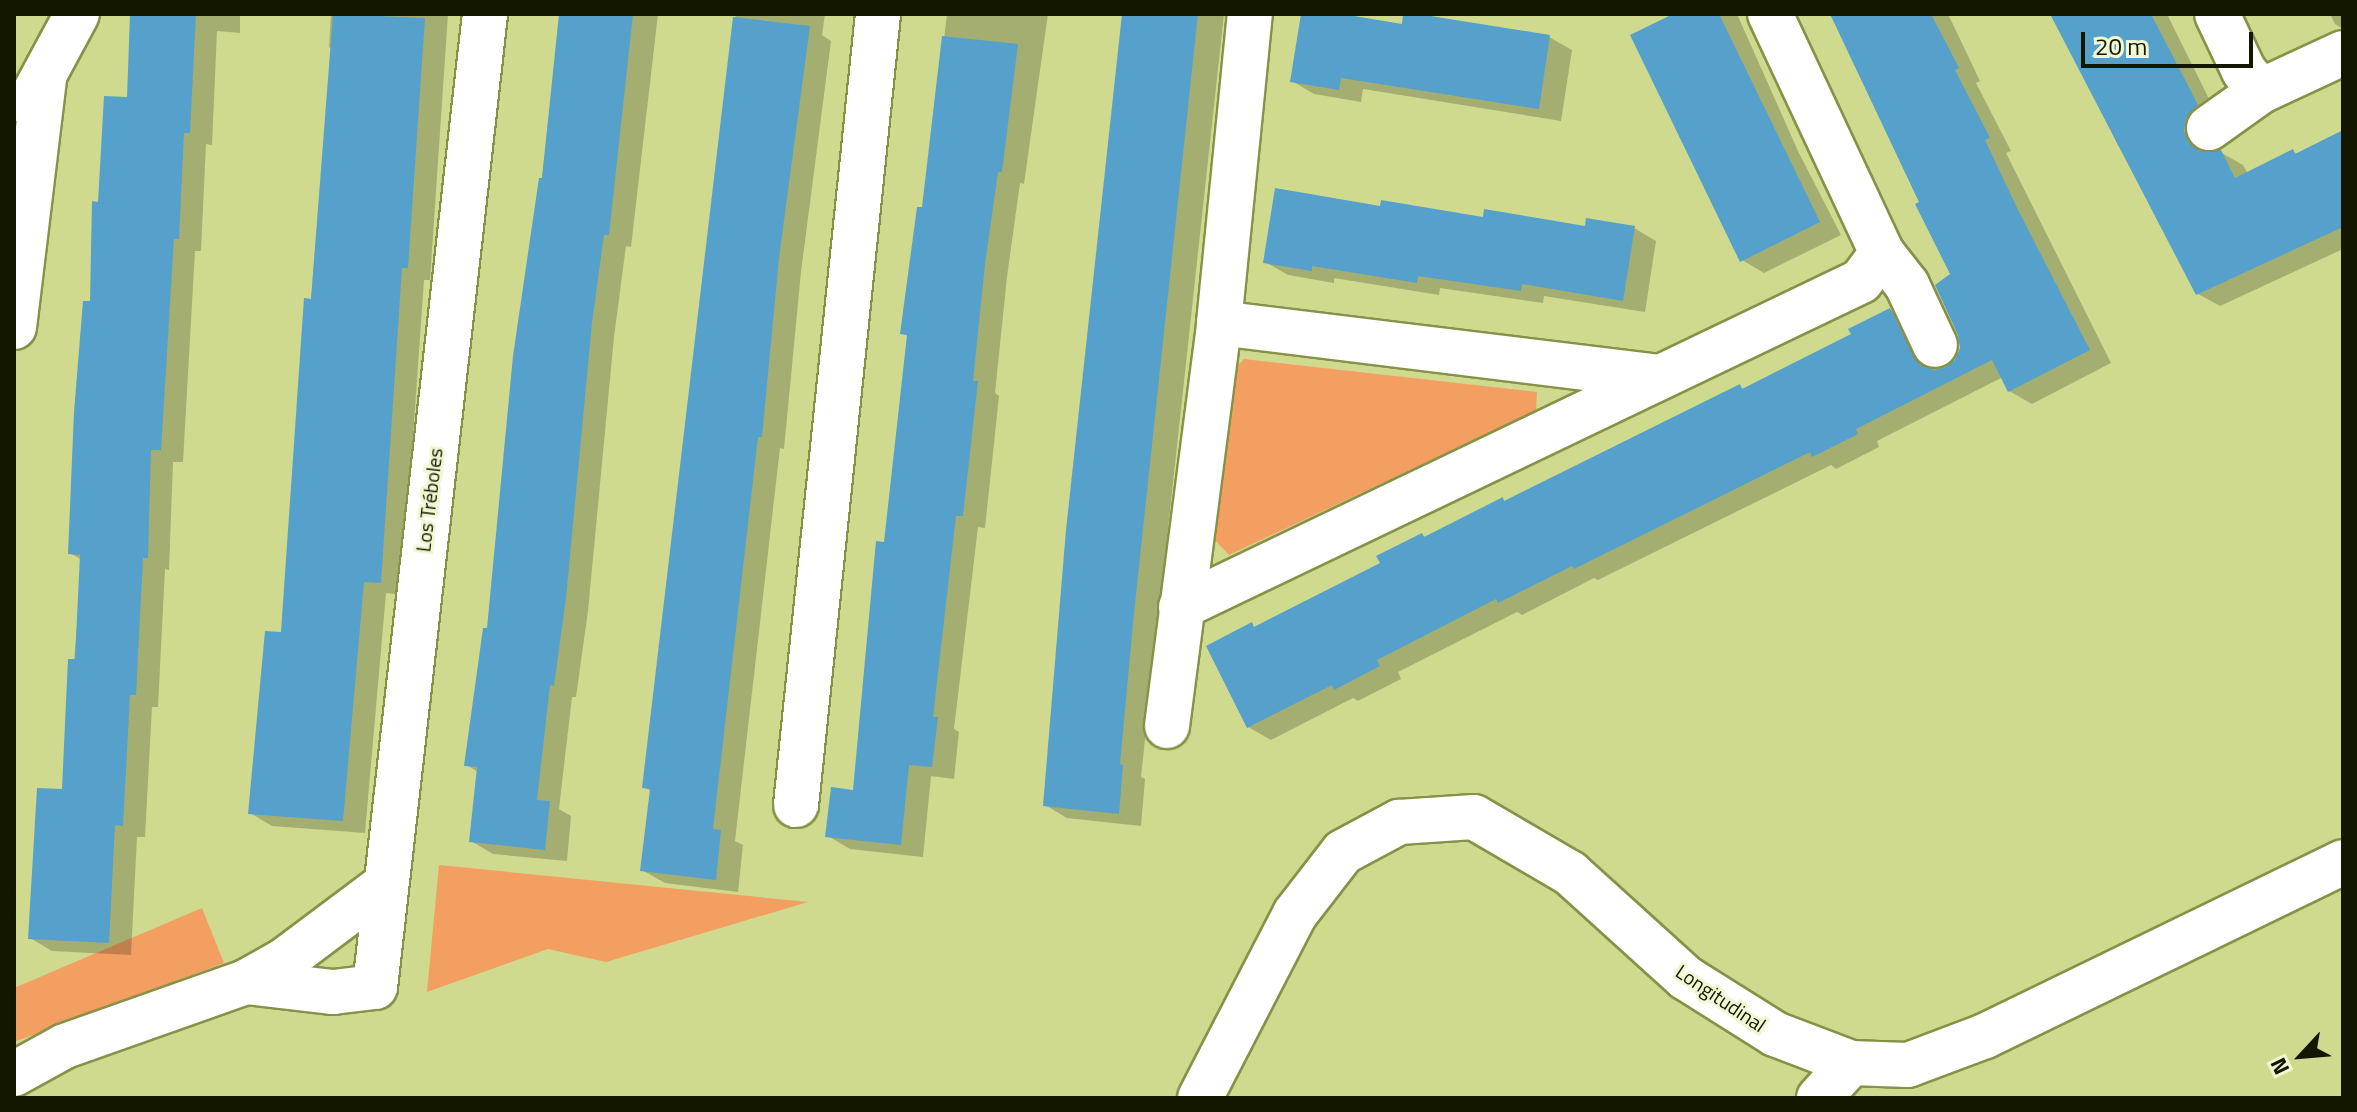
<!DOCTYPE html>
<html>
<head>
<meta charset="utf-8">
<style>
  body { margin:0 }
  #map { position:relative; width:2357px; height:1112px; overflow:hidden; background:#cfda8e; font-family:"Titillium Web",sans-serif }
  div>[style] { position:absolute }
  [style*='--x'] { left:calc(var(--x)*1px); top:calc(var(--y)*1px); width:calc(var(--w)*1px); rotate:calc(var(--a)*1deg) }
  .green>* { inset:0; background:#f39f62 }
  .shadow>* { inset:0; background:#0003 }
  .building>* { inset:0; background:#55a1cc }
  .roads { filter:drop-shadow(2px 0 #879147) drop-shadow(-2px 0 #879147) drop-shadow(0 2px #879147) drop-shadow(0 -2px #879147) }
  .minor>* { height:44px; margin:-22px; padding:0 22px; transform-origin:22px; border-radius:22px; background:#fff }
  span { translate:-50% -50%; white-space:nowrap; text-align:center; line-height:1.15; -webkit-text-stroke:6px #f1f7d2; paint-order:stroke }
  .street-label { font-size:20px; color:#141700 }
  .frame { position:absolute; inset:0; border:16px solid #141700; pointer-events:none }
  .north { position:absolute; left:2261px; top:1016px; width:80px; height:80px; -webkit-text-stroke:6px #f1f7d2; paint-order:stroke; rotate:244deg; font-size:22px; font-weight:700; line-height:32px; text-align:center; color:#141700 }
  .north::after { content:''; display:block; margin:auto; width:28px; height:36px; background:#141700; clip-path:polygon(50% 0,100% 100%,50% 72%,0 100%) }
  .scale { position:absolute; left:2081px; top:32px; width:172px; height:36px; box-sizing:border-box; border:4px solid #141700; border-top:0; padding-left:10px; font-size:24px; line-height:28px; white-space:nowrap; color:#141700; -webkit-text-stroke:6px #f1f7d2; paint-order:stroke }
</style>
</head>
<body>
<div id="map">
  <div class="green">
    <i style="clip-path:polygon(1244px 359px,1537px 392px,1536px 411px,1229px 555px,1211px 536px,1229px 375px)"></i>
    <i style="clip-path:polygon(439px 865px,808px 902px,606px 962px,548px 949px,427px 992px)"></i>
    <i style="clip-path:polygon(202px 908px,224px 963px,14px 1042px,14px 988px)"></i>
  </div>
  <div class="shadow">
    <i style="clip-path:polygon(132px 14px,240px 14px,240px 33px,217px 31px,212px 145px,206px 144px,201px 251px,195px 251px,183px 462px,173px 462px,169px 570px,165px 569px,158px 707px,152px 707px,145px 837px,137px 837px,131px 955px,52px 951px,30px 938px,64px 792px,82px 560px,70px 553px,99px 204px,129px 99px)"></i>
    <i style="clip-path:polygon(331px 14px,448px 14px,430px 280px,424px 280px,402px 595px,386px 593px,365px 833px,272px 826px,250px 813px,283px 634px,332px 49px,329px 47px)"></i>
    <i style="clip-path:polygon(561px 14px,658px 14px,631px 247px,626px 246px,614px 337px,588px 611px,576px 697px,572px 697px,559px 809px,571px 816px,567px 861px,493px 854px,471px 841px,478px 772px,467px 765px,489px 630px)"></i>
    <i style="clip-path:polygon(736px 14px,825px 14px,822px 35px,831px 41px,801px 272px,784px 449px,780px 448px,735px 841px,743px 845px,738px 892px,665px 883px,642px 870px,651px 791px,644px 787px)"></i>
    <i style="clip-path:polygon(947px 14px,1048px 14px,1024px 184px,1020px 183px,1007px 277px,995px 393px,999px 396px,985px 528px,978px 527px,954px 729px,959px 732px,954px 779px,931px 776px,923px 857px,850px 849px,828px 836px,855px 792px,909px 336px,903px 333px,924px 210px)"></i>
    <i style="clip-path:polygon(1125px 14px,1224px 14px,1141px 777px,1145px 779px,1141px 826px,1067px 818px,1045px 805px)"></i>
    <i style="clip-path:polygon(1303px 14px,1329px 14px,1403px 26px,1406px 14px,1549px 37px,1572px 50px,1561px 121px,1363px 89px,1361px 102px,1314px 94px,1292px 81px)"></i>
    <i style="clip-path:polygon(1677px 14px,1737px 14px,1798px 151px,1841px 235px,1764px 273px,1742px 260px)"></i>
    <i style="clip-path:polygon(1831px 14px,1948px 14px,1980px 81px,1976px 83px,2011px 151px,2006px 153px,2111px 363px,2032px 404px,2009px 391px,2003px 377px,1877px 441px,1879px 447px,1836px 469px,1831px 465px,1598px 580px,1594px 578px,1522px 615px,1517px 612px,1398px 672px,1401px 679px,1358px 701px,1353px 698px,1271px 740px,1248px 727px,1251px 625px,1256px 628px,1382px 564px,1422px 535px,1427px 538px,1503px 500px,1506px 502px,1740px 387px,1745px 390px,1854px 335px,1890px 310px,1912px 323px,1938px 371px,1947px 369px,1958px 360px,1962px 347px,1953px 274px)"></i>
    <i style="clip-path:polygon(2053px 14px,2167px 14px,2219px 119px,2206px 145px,2209px 152px,2220px 152px,2243px 165px,2248px 174px,2293px 151px,2299px 155px,2343px 132px,2343px 249px,2220px 306px,2198px 294px,2128px 154px,2120px 149px)"></i>
    <i style="clip-path:polygon(2330px 14px,2343px 14px,2343px 29px,2335px 24px)"></i>
    <i style="clip-path:polygon(1382px 208px,1586px 228px,1634px 228px,1656px 241px,1645px 312px,1544px 296px,1543px 303px,1440px 288px,1439px 295px,1334px 278px,1334px 283px,1288px 275px,1265px 262px)"></i>
  </div>
  <div class="building">
    <i style="clip-path:polygon(130px 14px,196px 14px,190px 133px,184px 133px,179px 239px,174px 239px,161px 450px,151px 450px,148px 558px,143px 558px,136px 695px,130px 695px,123px 826px,115px 825px,109px 943px,28px 939px,37px 788px,62px 789px,68px 659px,75px 659px,80px 555px,68px 554px,74px 412px,83px 301px,90px 301px,92px 201px,98px 202px,104px 96px,127px 97px)"></i>
    <i style="clip-path:polygon(333px 14px,425px 18px,408px 268px,402px 268px,381px 583px,364px 582px,343px 821px,248px 814px,265px 631px,281px 632px,304px 298px,311px 299px)"></i>
    <i style="clip-path:polygon(559px 14px,633px 14px,609px 235px,604px 235px,592px 323px,566px 598px,554px 686px,550px 685px,537px 800px,550px 801px,545px 850px,469px 842px,477px 767px,464px 766px,483px 628px,487px 628px,513px 356px,539px 178px,542px 178px)"></i>
    <i style="clip-path:polygon(1122px 14px,1198px 14px,1134px 613px,1120px 764px,1123px 765px,1119px 814px,1043px 806px,1066px 530px)"></i>
    <i style="clip-path:polygon(1301px 14px,1342px 14px,1402px 24px,1403px 14px,1418px 14px,1550px 35px,1539px 109px,1341px 78px,1339px 90px,1290px 82px)"></i>
    <i style="clip-path:polygon(1673px 14px,1719px 14px,1820px 222px,1740px 262px,1630px 35px)"></i>
    <i style="clip-path:polygon(1830px 14px,1931px 14px,1959px 68px,1955px 70px,1990px 138px,1985px 140px,2018px 210px,2090px 350px,2008px 392px,1992px 360px,1856px 429px,1858px 434px,1812px 457px,1810px 452px,1574px 569px,1572px 566px,1498px 603px,1496px 599px,1377px 660px,1380px 666px,1334px 690px,1332px 685px,1247px 728px,1206px 646px,1252px 622px,1254px 627px,1380px 563px,1376px 556px,1422px 533px,1424px 537px,1503px 497px,1504px 501px,1740px 384px,1742px 389px,1851px 334px,1848px 329px,1890px 308px,1920px 365px,1934px 370px,1946px 367px,1955px 360px,1960px 348px,1958px 335px,1935px 285px,1950px 274px,1915px 204px,1919px 202px)"></i>
    <i style="clip-path:polygon(2050px 14px,2151px 14px,2198px 105px,2186px 118px,2184px 131px,2188px 142px,2199px 151px,2221px 150px,2235px 178px,2293px 149px,2295px 154px,2343px 130px,2343px 227px,2196px 295px)"></i>
    <i style="clip-path:polygon(733px 17px,810px 26px,779px 258px,762px 437px,758px 437px,713px 829px,721px 830px,716px 880px,640px 871px,650px 789px,642px 788px)"></i>
    <i style="clip-path:polygon(942px 36px,1018px 44px,1002px 172px,998px 172px,985px 264px,973px 381px,978px 381px,963px 516px,956px 516px,933px 717px,938px 717px,932px 767px,909px 765px,901px 845px,825px 837px,831px 787px,853px 790px,876px 541px,884px 542px,907px 335px,900px 334px,917px 207px,922px 207px)"></i>
    <i style="clip-path:polygon(1275px 188px,1380px 206px,1381px 200px,1483px 217px,1484px 209px,1585px 226px,1586px 218px,1635px 226px,1623px 301px,1522px 284px,1521px 291px,1418px 276px,1417px 283px,1312px 266px,1312px 271px,1263px 263px)"></i>
  </div>
  <div class="roads">
    <div class="minor">
      <i style="--x:2217;--y:14;--w:63;--a:64.7"></i>
      <i style="--x:2244;--y:71;--w:26;--a:50"></i>
      <i style="--x:29;--y:103;--w:101;--a:-61.7"></i>
      <i style="--x:2209;--y:128;--w:64;--a:-35.4"></i>
      <i style="--x:2261;--y:91;--w:90;--a:-24.9"></i>
      <i style="--x:1882;--y:253;--w:41;--a:52"></i>
      <i style="--x:1907;--y:285;--w:66;--a:65"></i>
      <i style="--x:1219;--y:323;--w:444;--a:7"></i>
      <i style="--x:14;--y:327;--w:250;--a:-83.1"></i>
      <i style="--x:1181;--y:607;--w:754;--a:-25.61"></i>
      <i style="--x:1861;--y:281;--w:35;--a:-53"></i>
      <i style="--x:1882;--y:253;--w:264;--a:-115.1"></i>
      <i style="--x:1167;--y:726;--w:406;--a:-82.6"></i>
      <i style="--x:1219;--y:323;--w:311;--a:-84.3"></i>
      <i style="--x:796;--y:805;--w:795;--a:-84.08"></i>
      <i style="--x:246;--y:982;--w:88;--a:6.6"></i>
      <i style="--x:333;--y:992;--w:42;--a:-6.8"></i>
      <i style="--x:375;--y:987;--w:979;--a:-83.55"></i>
      <i style="--x:14;--y:1074;--w:58;--a:-28.8"></i>
      <i style="--x:65;--y:1046;--w:192;--a:-19.5"></i>
      <i style="--x:246;--y:982;--w:45;--a:-29.4"></i>
      <i style="--x:285;--y:960;--w:125;--a:-36.9"></i>
      <i style="--x:1200;--y:1098;--w:207;--a:-62.7"></i>
      <i style="--x:1295;--y:914;--w:78;--a:-52.3"></i>
      <i style="--x:1343;--y:852;--w:64;--a:-28.2"></i>
      <i style="--x:1399;--y:822;--w:75;--a:-3.8"></i>
      <i style="--x:1474;--y:817;--w:111;--a:30.3"></i>
      <i style="--x:1570;--y:873;--w:156;--a:42.2"></i>
      <i style="--x:1686;--y:978;--w:105;--a:32.2"></i>
      <i style="--x:1775;--y:1034;--w:81;--a:20.9"></i>
      <i style="--x:1851;--y:1063;--w:57;--a:2"></i>
      <i style="--x:1908;--y:1065;--w:82;--a:-20.6"></i>
      <i style="--x:1985;--y:1036;--w:398;--a:-25.9"></i>
      <i style="--x:1819;--y:1098;--w:47;--a:-47.6"></i>
    </div>
  </div>
  <div class="street-label">
    <span style="left:429px;top:500px;rotate:-83deg">Los Tréboles</span>
    <span style="left:1721px;top:998px;rotate:34deg">Longitudinal</span>
  </div>
  <div class="frame"></div>
  <div class="north">N</div>
  <div class="scale">20 m</div>
</div>
</body>
</html>
